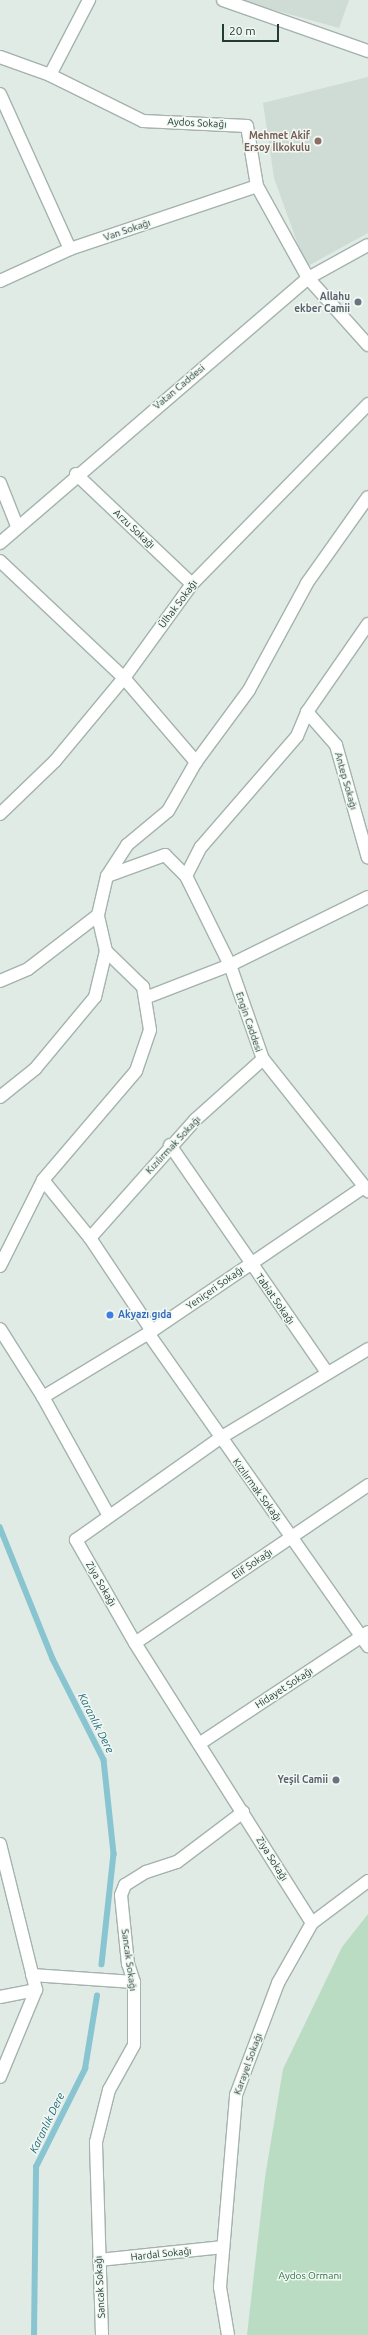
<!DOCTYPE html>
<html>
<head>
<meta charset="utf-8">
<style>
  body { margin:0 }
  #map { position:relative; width:368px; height:2335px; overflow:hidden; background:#e1ebe6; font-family:Ubuntu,sans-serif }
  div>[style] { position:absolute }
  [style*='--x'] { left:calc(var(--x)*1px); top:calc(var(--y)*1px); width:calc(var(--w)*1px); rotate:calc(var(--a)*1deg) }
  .built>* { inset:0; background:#cfdbd5 }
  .green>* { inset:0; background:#badcc3 }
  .stream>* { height:5.5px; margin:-2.75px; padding:0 2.75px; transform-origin:2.75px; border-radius:2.75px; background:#89c5d0 }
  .roads { filter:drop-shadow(1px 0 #a4b3ad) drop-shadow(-1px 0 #a4b3ad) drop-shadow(0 1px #a4b3ad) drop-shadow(0 -1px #a4b3ad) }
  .street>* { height:12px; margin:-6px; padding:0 6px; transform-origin:6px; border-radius:6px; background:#fff }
  .secondary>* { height:12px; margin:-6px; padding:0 6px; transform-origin:6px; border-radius:6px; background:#fff }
  .dots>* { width:11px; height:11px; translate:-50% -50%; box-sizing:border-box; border:2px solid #f1f8f4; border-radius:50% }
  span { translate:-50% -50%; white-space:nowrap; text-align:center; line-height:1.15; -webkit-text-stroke:3px #f1f8f4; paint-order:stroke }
  .street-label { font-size:10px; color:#223b34 }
  .education-label { font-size:10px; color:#785e54; font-weight:700 }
  .right { translate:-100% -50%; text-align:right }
  .worship-label { font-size:10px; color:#5b616d; font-weight:700 }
  .shop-label { font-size:10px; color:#366cbe; font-weight:700 }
  .left { translate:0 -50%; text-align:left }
  .park-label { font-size:10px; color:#2c7247 }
  .water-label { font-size:11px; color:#1d6876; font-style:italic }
  .scale { position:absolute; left:222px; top:24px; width:57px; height:18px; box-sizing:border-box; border:2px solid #223b34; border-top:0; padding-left:5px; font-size:12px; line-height:14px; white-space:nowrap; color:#223b34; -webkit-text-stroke:3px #f1f8f4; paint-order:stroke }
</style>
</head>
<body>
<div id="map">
  <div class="built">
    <i style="clip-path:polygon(238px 0,349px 0,339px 28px)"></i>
    <i style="clip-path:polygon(368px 77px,368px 233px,306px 267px,274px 178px,263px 103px)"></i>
  </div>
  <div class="green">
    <i style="clip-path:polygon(368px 1914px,368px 2335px,247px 2335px,265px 2177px,283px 2069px,342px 1947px)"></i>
  </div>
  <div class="stream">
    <i style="--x:0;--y:1527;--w:142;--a:68.1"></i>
    <i style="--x:53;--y:1659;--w:113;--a:63.2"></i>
    <i style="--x:104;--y:1760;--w:95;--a:83.9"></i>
    <i style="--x:114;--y:1854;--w:111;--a:96.2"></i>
    <i style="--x:34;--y:2335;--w:168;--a:-89.3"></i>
    <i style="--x:36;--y:2167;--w:110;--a:-63.4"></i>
    <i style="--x:85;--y:2069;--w:74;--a:-80.7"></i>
  </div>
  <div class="roads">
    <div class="street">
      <i style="--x:223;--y:0;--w:154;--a:19.4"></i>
      <i style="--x:0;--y:57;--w:53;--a:19.8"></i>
      <i style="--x:50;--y:75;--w:104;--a:26.3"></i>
      <i style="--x:143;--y:121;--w:104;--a:2.8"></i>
      <i style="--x:247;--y:126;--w:61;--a:80.5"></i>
      <i style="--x:257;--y:186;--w:105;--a:61"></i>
      <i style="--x:308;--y:278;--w:90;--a:48.2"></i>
      <i style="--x:50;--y:75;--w:85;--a:-62.5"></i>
      <i style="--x:0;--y:94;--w:170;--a:65.7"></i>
      <i style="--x:0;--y:281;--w:77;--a:-24.6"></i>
      <i style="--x:70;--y:249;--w:197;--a:-18.6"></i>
      <i style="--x:76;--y:474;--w:160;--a:43.5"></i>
      <i style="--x:0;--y:483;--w:46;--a:68.4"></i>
      <i style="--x:0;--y:561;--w:170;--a:43.3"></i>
      <i style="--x:124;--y:678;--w:111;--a:49.4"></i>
      <i style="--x:307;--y:712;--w:44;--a:48.7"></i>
      <i style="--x:336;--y:745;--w:117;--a:74.2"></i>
      <i style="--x:0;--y:814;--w:76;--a:-43.9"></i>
      <i style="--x:55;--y:761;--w:108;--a:-50.3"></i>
      <i style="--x:124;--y:678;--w:116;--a:-54.1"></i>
      <i style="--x:192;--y:584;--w:252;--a:-45.6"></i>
      <i style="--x:107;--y:876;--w:37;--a:-57"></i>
      <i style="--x:127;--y:845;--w:53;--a:-39.7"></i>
      <i style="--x:168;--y:811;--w:56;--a:-60.3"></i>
      <i style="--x:196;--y:762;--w:89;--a:-53.6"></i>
      <i style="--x:249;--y:690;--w:122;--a:-61.5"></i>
      <i style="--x:307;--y:583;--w:105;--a:-54.7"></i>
      <i style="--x:186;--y:876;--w:99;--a:63.7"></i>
      <i style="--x:230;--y:965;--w:100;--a:70.7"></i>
      <i style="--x:263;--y:1059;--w:169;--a:51.5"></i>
      <i style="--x:0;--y:981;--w:30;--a:-23"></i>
      <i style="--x:28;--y:969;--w:88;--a:-37.6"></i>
      <i style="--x:145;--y:998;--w:91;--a:-21.2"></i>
      <i style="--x:230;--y:965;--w:154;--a:-26.2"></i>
      <i style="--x:0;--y:1097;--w:45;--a:-38.7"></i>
      <i style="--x:35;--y:1069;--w:94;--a:-50.2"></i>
      <i style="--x:95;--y:997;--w:47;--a:-76.6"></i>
      <i style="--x:106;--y:951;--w:37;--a:-103"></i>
      <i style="--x:98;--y:915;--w:40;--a:-77"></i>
      <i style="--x:107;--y:876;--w:62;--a:-19.9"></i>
      <i style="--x:165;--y:855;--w:30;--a:45"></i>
      <i style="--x:186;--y:876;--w:33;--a:-63"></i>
      <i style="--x:201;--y:847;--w:147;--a:-49.1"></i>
      <i style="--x:297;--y:736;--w:26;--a:-67"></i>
      <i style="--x:307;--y:712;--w:107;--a:-55.3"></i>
      <i style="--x:170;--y:1145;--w:277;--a:55.4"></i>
      <i style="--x:43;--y:1180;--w:75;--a:51"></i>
      <i style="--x:90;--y:1238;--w:112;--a:56.3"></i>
      <i style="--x:90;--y:1238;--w:158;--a:-48.3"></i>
      <i style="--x:195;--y:1120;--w:91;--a:-41.9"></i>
      <i style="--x:0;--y:1266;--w:96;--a:-63.4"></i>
      <i style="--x:43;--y:1180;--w:143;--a:-49.5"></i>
      <i style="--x:136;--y:1071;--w:43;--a:-71.1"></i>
      <i style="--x:150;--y:1030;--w:44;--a:-99.2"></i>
      <i style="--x:143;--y:987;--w:52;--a:-135.8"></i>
      <i style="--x:0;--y:1329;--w:80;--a:57.7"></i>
      <i style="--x:43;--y:1397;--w:136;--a:61"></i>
      <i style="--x:148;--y:1333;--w:383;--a:54.9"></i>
      <i style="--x:43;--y:1397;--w:127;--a:-31.2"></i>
      <i style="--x:152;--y:1331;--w:256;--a:-34.2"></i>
      <i style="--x:135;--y:1643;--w:282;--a:-34.1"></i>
      <i style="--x:199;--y:1744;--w:203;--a:-33.5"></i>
      <i style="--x:0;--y:1844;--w:150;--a:76.1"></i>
      <i style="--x:36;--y:1990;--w:94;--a:112.5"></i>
      <i style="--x:312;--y:1923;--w:331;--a:-122.3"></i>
      <i style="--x:135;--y:1643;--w:119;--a:-119.8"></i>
      <i style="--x:76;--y:1540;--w:176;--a:-35.3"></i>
      <i style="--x:220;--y:1438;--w:173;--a:-31"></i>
      <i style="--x:32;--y:1975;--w:102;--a:3.9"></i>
      <i style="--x:0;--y:1997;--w:37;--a:-11"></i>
      <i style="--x:99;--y:2260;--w:125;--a:-6"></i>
      <i style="--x:102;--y:2335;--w:193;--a:-91.8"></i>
      <i style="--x:96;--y:2142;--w:54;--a:-76"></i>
      <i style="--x:109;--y:2090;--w:51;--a:-60.9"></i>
      <i style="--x:134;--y:2045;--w:63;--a:-90"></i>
      <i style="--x:134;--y:1982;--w:19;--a:-108"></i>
      <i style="--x:128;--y:1964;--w:69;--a:-95.8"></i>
      <i style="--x:121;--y:1895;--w:11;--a:-68"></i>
      <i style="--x:125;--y:1885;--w:25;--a:-32"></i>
      <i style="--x:146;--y:1872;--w:33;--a:-18"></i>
      <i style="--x:177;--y:1862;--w:83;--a:-37.1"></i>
      <i style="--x:228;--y:2335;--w:49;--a:-99.5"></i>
      <i style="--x:220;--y:2287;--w:193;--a:-85.2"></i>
      <i style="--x:236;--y:2095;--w:120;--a:-69.4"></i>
      <i style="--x:278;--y:1983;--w:69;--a:-60.5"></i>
      <i style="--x:312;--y:1923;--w:70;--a:-36.9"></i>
    </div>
    <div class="secondary">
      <i style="--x:0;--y:543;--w:406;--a:-40.7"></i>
      <i style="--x:308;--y:278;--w:68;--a:-28.8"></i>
    </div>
  </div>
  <div class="dots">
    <i style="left:318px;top:141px;background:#8d6e63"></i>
    <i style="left:358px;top:302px;background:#6b7280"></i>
    <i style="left:110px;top:1315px;background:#3f7fe0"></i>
    <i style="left:336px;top:1780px;background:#6b7280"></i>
  </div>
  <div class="street-label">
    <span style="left:197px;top:123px;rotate:3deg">Aydos Sokağı</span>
    <span style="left:127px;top:230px;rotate:-19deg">Van Sokağı</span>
    <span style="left:179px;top:387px;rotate:-40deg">Vatan Caddesi</span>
    <span style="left:134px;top:529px;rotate:43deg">Arzu Sokağı</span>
    <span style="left:178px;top:604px;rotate:-53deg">Ülhak Sokağı</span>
    <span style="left:346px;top:781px;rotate:74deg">Antep Sokağı</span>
    <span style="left:249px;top:1022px;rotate:71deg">Engin Caddesi</span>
    <span style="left:173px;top:1145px;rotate:-47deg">Kızılırmak Sokağı</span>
    <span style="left:215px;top:1288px;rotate:-35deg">Yeniçeri Sokağı</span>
    <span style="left:275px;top:1299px;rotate:55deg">Tabiat Sokağı</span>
    <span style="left:257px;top:1490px;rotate:54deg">Kızılırmak Sokağı</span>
    <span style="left:252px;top:1564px;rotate:-34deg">Elif Sokağı</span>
    <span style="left:101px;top:1584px;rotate:60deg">Ziya Sokağı</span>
    <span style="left:284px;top:1688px;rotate:-33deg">Hidayet Sokağı</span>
    <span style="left:272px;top:1859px;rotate:58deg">Ziya Sokağı</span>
    <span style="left:129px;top:1960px;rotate:82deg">Sancak Sokağı</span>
    <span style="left:248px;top:2064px;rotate:-70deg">Karayel Sokağı</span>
    <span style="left:161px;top:2254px;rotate:-6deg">Hardal Sokağı</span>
    <span style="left:100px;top:2287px;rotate:-93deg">Sancak Sokağı</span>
  </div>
  <div class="education-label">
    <span class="right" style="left:310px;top:141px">Mehmet Akif<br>Ersoy İlkokulu</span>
  </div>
  <div class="worship-label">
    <span class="right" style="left:350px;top:302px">Allahu<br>ekber Camii</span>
    <span class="right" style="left:328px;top:1780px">Yeşil Camii</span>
  </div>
  <div class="shop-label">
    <span class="left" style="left:118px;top:1315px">Akyazı gıda</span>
  </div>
  <div class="park-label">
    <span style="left:310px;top:2276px">Aydos Ormanı</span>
  </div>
  <div class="water-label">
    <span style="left:96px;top:1723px;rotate:63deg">Karanlık Dere</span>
    <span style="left:47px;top:2123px;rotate:-64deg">Karanlık Dere</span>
  </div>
  <div class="scale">20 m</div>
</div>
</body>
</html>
